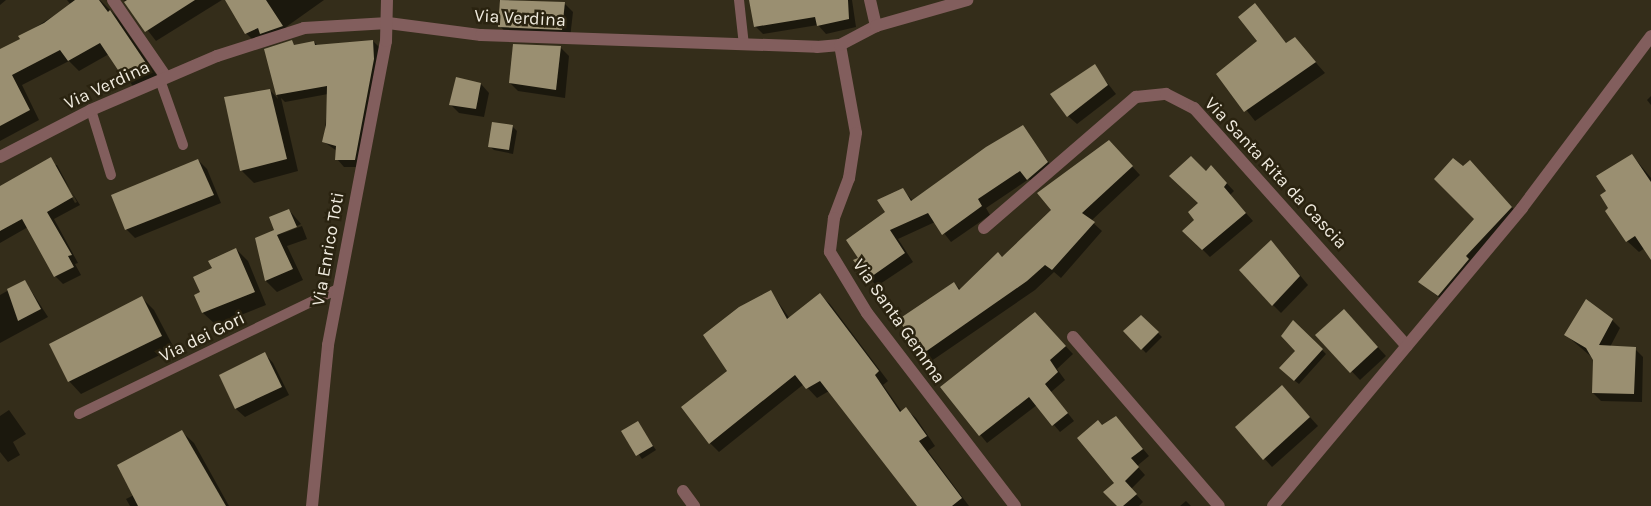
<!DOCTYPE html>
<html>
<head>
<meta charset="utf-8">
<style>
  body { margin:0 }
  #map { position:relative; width:1651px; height:506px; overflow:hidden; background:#342d1a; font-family:Karla,sans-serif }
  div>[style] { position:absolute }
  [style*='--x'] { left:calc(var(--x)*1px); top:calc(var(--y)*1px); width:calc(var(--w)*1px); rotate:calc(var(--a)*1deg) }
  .shadow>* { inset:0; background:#0007 }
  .building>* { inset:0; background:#9a8f71 }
  .service>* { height:10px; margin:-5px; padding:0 5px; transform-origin:5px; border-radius:5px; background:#825e5d }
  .minor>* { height:12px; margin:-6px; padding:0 6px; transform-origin:6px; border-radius:6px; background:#825e5d }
  .tertiary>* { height:12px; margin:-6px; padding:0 6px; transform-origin:6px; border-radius:6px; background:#825e5d }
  span { translate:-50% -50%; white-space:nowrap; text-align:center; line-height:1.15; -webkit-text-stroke:5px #2a2310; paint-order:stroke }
  .street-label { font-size:18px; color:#f0ebdf }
</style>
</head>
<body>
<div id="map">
  <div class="shadow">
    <i style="clip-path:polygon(0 0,6px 0,0 5px)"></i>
    <i style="clip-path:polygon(67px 0,100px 0,117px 17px,158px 77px,135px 89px,109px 54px,79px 71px,69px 61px,22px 85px,39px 120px,0 141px,0 51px,22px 40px,20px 37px,71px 5px)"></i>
    <i style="clip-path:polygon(124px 0,222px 0,156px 41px)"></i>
    <i style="clip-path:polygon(227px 0,324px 0,286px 27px,292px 37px,257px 44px,246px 33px)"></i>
    <i style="clip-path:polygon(502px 0,564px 3px,573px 12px,570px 38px,508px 35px,500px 26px)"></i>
    <i style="clip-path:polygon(750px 0,852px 0,856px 27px,826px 34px,818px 25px,763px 34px,755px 26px)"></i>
    <i style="clip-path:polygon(1254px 5px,1287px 44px,1295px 39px,1325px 73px,1255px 121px,1218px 74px,1259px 41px)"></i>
    <i style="clip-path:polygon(373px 41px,381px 49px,362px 167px,344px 167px,337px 159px,337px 151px,324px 142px,328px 94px,285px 102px,281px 98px,298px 171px,254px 183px,242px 171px,226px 98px,270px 90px,278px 99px,265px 50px,291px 42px,295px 46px,314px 42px,318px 46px)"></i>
    <i style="clip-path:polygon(560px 47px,569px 56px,565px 98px,518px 91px,510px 83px)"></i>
    <i style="clip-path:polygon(1094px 66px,1116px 94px,1077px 124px,1068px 116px)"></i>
    <i style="clip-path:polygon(481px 84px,489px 93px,484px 117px,459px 113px,451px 105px)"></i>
    <i style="clip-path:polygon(1651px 96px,1651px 105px,1647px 100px)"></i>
    <i style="clip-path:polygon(493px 123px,513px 127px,517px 131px,513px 154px,494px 150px,489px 146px)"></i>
    <i style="clip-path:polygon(1023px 127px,1055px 171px,1037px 187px,1029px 179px,986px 208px,990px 215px,951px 242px,935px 222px,898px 239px,913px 262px,877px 286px,869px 278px,860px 259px,902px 189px,913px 201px)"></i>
    <i style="clip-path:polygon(1117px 150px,1140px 175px,1091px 221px,1102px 231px,1061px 278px,1054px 272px,1035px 290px,927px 364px,919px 356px,954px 283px,961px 290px,1003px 258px)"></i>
    <i style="clip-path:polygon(1632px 155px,1651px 178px,1651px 258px,1645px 248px,1639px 252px,1627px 241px,1607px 211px,1609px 208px,1607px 191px)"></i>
    <i style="clip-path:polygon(evenodd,50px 158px,80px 205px,54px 219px,78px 263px,75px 264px,81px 275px,63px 284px,55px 276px,28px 227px,0 243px,0 187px,50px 158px,54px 165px,57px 165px,77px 202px,75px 203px,54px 165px)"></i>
    <i style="clip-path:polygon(198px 160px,207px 169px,221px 203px,135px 238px,126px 229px)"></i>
    <i style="clip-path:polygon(1463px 168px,1478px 170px,1520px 216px,1446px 303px,1420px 282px,1476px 219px)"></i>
    <i style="clip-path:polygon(1206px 173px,1218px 174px,1234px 191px,1230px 195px,1253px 221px,1210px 257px,1184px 231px,1196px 220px)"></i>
    <i style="clip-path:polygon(289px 210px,301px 224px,281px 234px,302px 226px,307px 239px,287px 246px,303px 280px,277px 292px,266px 281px,257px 239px,275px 230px)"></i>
    <i style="clip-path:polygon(236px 249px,248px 261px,266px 305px,216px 325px,203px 313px,195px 296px,202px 293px,213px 269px)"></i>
    <i style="clip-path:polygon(1279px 250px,1308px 285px,1281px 313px,1273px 305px)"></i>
    <i style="clip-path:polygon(25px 281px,48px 317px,0 343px,0 295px)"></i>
    <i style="clip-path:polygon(771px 292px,790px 319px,820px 295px,830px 304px,888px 381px,883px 385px,902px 412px,906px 409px,916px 418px,935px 446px,928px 451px,969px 506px,919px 506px,829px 391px,817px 398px,804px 384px,719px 452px,710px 443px,729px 371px)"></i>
    <i style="clip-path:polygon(142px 298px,154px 310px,174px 348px,81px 394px,69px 381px)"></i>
    <i style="clip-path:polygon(1141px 316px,1162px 337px,1146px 353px,1125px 331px)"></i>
    <i style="clip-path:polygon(1352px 319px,1386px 356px,1360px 380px,1317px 335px)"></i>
    <i style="clip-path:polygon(1612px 320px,1620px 328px,1610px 347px,1635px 349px,1643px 357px,1642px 402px,1601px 401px,1593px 393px,1595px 360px,1566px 335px)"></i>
    <i style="clip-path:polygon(1042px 321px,1073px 354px,1057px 369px,1065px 380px,1051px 392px,1074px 421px,1060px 432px,1037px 405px,987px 443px,941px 387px)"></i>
    <i style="clip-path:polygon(1293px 321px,1326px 354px,1299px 384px,1284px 372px,1297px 351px)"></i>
    <i style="clip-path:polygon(265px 354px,273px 363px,289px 395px,245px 417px,236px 409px,220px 376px)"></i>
    <i style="clip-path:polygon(1290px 395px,1318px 426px,1272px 467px,1237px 428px)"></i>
    <i style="clip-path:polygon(9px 410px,26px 434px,13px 442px,20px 455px,8px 462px,0 452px,0 416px)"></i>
    <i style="clip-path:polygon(637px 423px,656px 450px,642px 459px,623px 431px)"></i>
    <i style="clip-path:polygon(1123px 425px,1149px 456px,1137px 466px,1145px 475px,1131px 489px,1143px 502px,1139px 506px,1119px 506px,1102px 426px)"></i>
    <i style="clip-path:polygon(182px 432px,194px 443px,229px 506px,130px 506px,126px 499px,134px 495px)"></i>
    <i style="clip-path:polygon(1186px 501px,1191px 506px,1180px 506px)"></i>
  </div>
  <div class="building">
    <i style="clip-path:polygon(75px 0,99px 0,108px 12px,110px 10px,148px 66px,124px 79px,100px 43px,68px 61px,60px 50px,12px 75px,30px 110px,0 126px,0 49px,20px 39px,18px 36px,44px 23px)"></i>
    <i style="clip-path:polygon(127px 0,195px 0,145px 32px,124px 2px)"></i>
    <i style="clip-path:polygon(225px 0,266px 0,283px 26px,260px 34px,258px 28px,245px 34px)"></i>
    <i style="clip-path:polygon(500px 0,565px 2px,562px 30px,498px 27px)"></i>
    <i style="clip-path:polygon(749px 0,848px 0,849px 19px,817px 26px,815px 17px,754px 27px)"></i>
    <i style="clip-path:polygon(1255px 3px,1286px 43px,1295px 37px,1316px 62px,1244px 112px,1216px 74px,1257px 41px,1238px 17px)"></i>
    <i style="clip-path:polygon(292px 40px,294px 45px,314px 41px,315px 45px,373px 40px,374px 59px,355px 160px,335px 160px,336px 146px,322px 142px,326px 125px,327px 86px,276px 95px,264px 49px)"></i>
    <i style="clip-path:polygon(513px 44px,561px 46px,556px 90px,509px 83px)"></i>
    <i style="clip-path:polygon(1095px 64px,1108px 85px,1067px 117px,1050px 94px)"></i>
    <i style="clip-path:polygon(456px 77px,481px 83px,476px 109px,449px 105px)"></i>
    <i style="clip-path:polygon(270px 89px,287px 159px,240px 171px,224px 97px)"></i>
    <i style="clip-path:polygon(492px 122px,513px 125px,509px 150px,488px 147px)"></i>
    <i style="clip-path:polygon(1023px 125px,1048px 162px,1027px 180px,1020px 171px,978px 199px,982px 206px,942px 235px,928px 213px,890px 230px,905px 253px,868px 279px,853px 260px,858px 258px,846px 240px,885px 212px,877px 200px,903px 188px,911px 201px,986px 147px)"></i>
    <i style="clip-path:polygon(1109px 140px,1133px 166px,1082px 213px,1095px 222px,1052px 270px,1045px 265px,1027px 281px,918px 357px,903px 336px,906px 332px,899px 319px,954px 282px,959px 290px,998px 252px,1002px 257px,1051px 210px,1037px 193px)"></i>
    <i style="clip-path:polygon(1632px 154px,1651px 182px,1651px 260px,1635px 236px,1626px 242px,1605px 211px,1608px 208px,1600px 195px,1606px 191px,1596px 176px)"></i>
    <i style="clip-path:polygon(1191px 156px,1206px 171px,1211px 165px,1227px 183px,1224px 187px,1246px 213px,1202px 250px,1182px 231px,1194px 220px,1188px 212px,1198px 203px,1169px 176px)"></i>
    <i style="clip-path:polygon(51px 157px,73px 197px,47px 212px,72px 255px,68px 256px,74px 267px,54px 277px,22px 219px,0 231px,0 186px)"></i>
    <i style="clip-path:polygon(1453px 158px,1463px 166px,1470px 160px,1512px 207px,1466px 256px,1469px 259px,1438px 296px,1418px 282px,1474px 219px,1434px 179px)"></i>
    <i style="clip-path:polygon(198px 159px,214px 195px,125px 230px,111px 195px)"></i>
    <i style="clip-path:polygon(289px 209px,297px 227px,277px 235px,293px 269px,265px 281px,255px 238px,274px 230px,269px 217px)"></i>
    <i style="clip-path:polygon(1271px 240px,1300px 276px,1272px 306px,1239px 270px)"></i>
    <i style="clip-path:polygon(236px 248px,255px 292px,202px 313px,194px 295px,200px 292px,193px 277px,212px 268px,208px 261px)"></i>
    <i style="clip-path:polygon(25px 280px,41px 309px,18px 321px,7px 289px)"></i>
    <i style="clip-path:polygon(771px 290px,787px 319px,820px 293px,879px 371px,875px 375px,900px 412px,906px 407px,927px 436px,919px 441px,962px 498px,952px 506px,917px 506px,820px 381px,806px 389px,795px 375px,709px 444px,681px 407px,727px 371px,703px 335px,739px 307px)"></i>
    <i style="clip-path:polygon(142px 296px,162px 336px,68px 382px,49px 344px)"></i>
    <i style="clip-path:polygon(1586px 299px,1613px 319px,1599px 345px,1636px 347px,1634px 394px,1592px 393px,1593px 360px,1586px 348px,1564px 335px)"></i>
    <i style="clip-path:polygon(1344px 309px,1378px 347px,1350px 373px,1315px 335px)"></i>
    <i style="clip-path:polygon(1035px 312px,1066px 346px,1050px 360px,1058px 372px,1045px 384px,1068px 413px,1052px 426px,1029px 397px,979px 436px,940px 387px)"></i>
    <i style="clip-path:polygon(1141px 315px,1159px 332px,1141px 350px,1123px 331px)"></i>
    <i style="clip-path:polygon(1293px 320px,1323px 349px,1294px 381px,1279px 368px,1295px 351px,1281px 336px)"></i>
    <i style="clip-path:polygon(265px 352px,282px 387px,235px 409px,219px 375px)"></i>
    <i style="clip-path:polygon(1282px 385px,1310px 417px,1263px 460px,1235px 427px)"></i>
    <i style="clip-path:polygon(1116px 416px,1143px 449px,1131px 458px,1139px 467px,1125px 481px,1137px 494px,1123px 506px,1117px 506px,1103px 492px,1114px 483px,1077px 438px,1098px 420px,1102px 425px)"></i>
    <i style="clip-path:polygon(638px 421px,653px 446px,636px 456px,621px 431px)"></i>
    <i style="clip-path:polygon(182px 430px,226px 506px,138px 506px,117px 465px)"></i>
  </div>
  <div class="service">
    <i style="--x:739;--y:0;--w:45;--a:83.7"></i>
    <i style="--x:160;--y:80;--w:69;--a:70.5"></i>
    <i style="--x:91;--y:110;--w:68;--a:72.9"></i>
    <i style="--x:79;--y:414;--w:288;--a:-25.8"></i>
  </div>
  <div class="minor">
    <i style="--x:113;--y:0;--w:93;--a:55.5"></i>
    <i style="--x:870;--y:0;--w:27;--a:77"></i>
    <i style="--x:840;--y:45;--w:89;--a:79.7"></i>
    <i style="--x:856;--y:133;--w:46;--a:98.8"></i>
    <i style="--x:849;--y:178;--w:43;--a:110.6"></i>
    <i style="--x:834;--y:218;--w:34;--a:97"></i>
    <i style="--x:830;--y:252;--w:71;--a:58.8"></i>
    <i style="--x:867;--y:313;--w:243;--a:52.5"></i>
    <i style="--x:0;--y:157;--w:102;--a:-27.3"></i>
    <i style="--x:91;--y:110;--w:137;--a:-23.2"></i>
    <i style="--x:217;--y:56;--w:91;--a:-17.8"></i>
    <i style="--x:304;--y:28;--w:84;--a:-3.4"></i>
    <i style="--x:388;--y:23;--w:94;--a:7.4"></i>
    <i style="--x:481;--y:35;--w:336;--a:2"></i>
    <i style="--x:817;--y:47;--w:23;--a:-5"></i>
    <i style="--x:840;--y:45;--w:41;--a:-27.8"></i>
    <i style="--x:876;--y:26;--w:95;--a:-15.9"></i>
    <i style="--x:984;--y:228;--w:201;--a:-40.8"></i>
    <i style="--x:1136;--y:97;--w:30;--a:-6"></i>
    <i style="--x:1166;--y:94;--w:31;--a:27"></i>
    <i style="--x:1194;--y:108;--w:319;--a:48.2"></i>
    <i style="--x:1073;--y:337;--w:223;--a:49.2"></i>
    <i style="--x:683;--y:491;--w:19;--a:54"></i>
    <i style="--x:1273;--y:506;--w:388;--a:-50.1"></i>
    <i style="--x:1522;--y:208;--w:215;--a:-53.1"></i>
  </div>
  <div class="tertiary">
    <i style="--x:312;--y:506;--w:162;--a:-84.3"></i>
    <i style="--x:328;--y:345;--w:309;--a:-79.2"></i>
    <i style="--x:386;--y:41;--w:41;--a:-88.6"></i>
  </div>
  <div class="street-label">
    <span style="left:520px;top:18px;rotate:3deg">Via Verdina</span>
    <span style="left:107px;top:85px;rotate:-25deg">Via Verdina</span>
    <span style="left:1276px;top:173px;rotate:47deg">Via Santa Rita da Cascia</span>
    <span style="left:328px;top:249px;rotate:-80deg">Via Enrico Toti</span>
    <span style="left:899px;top:321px;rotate:55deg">Via Santa Gemma</span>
    <span style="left:202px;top:337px;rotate:-26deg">Via dei Gori</span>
  </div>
</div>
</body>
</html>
